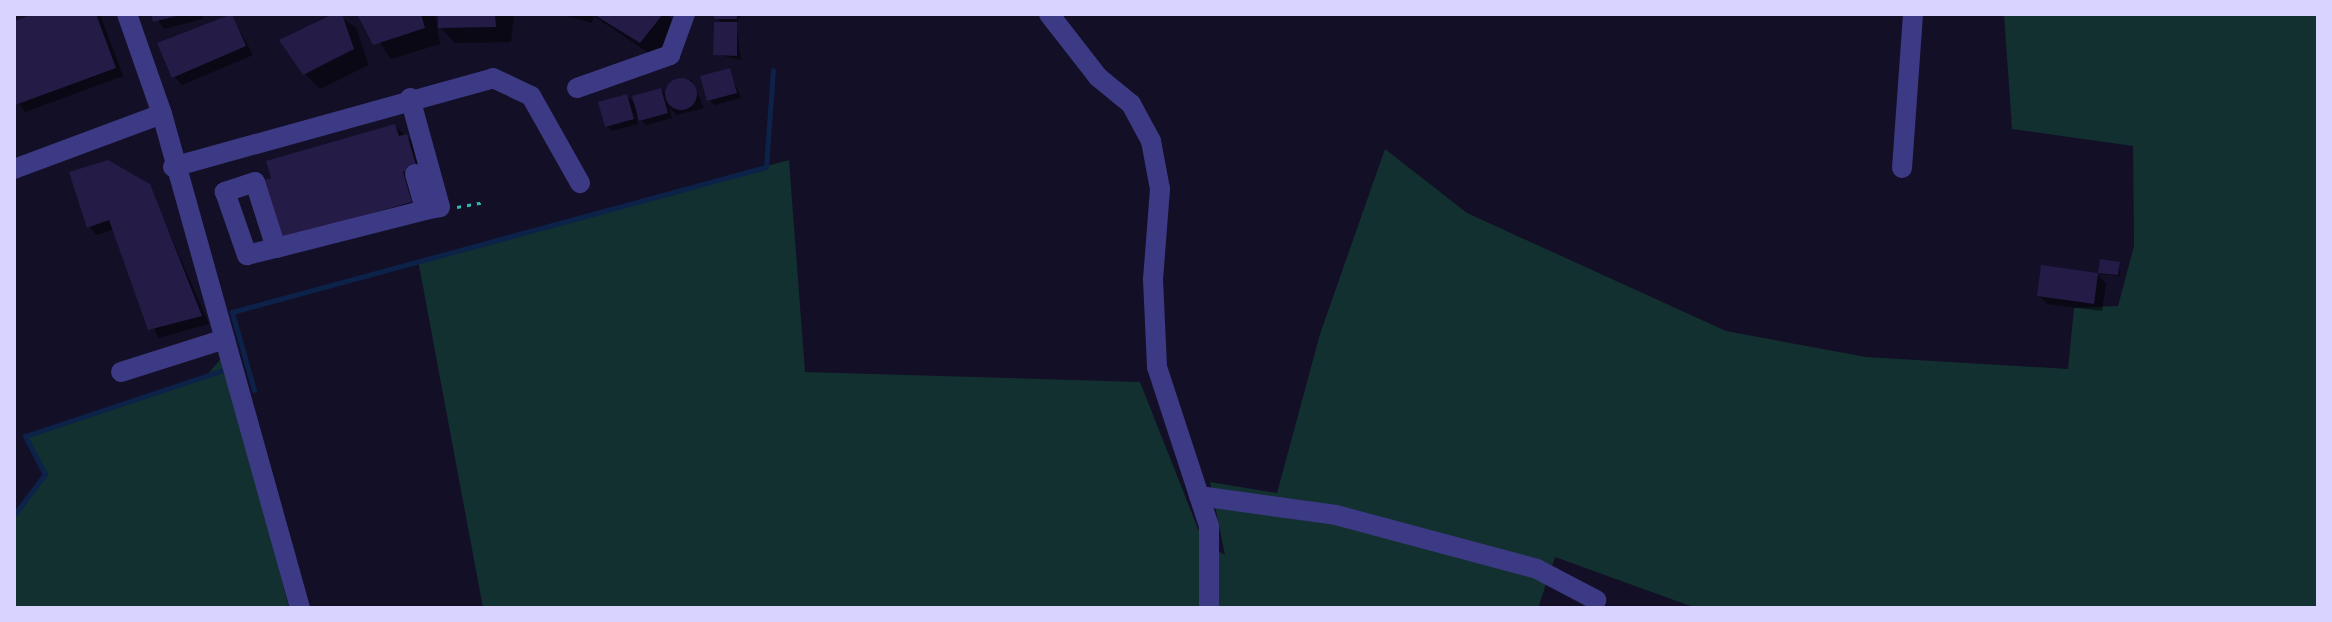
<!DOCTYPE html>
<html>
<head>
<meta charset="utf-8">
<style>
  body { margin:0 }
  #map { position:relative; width:2332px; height:622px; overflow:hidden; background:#130f26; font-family:"DejaVu Sans",sans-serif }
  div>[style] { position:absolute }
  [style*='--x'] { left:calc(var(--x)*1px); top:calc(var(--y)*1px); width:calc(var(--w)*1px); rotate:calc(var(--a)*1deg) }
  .green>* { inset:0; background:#12302f }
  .shadow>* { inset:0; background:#0007 }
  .stream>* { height:5px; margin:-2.5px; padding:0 2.5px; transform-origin:2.5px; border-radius:2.5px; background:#0c2248 }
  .building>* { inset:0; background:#241b47 }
  .round { border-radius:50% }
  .path>* { height:3px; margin-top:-1.5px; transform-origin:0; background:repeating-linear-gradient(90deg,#2fb8b0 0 4px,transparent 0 10px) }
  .minor>* { height:20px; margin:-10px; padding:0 10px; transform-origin:10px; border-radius:10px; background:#3d3a85 }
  span { translate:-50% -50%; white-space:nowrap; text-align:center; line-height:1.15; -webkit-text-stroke:6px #130f26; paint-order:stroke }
  .frame { position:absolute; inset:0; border:16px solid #d9d4ff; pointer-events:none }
</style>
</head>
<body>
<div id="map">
  <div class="green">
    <i style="clip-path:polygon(2004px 14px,2318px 14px,2318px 608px,1696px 608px,1555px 557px,1538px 608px,483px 608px,418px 260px,789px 160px,805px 372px,1140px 382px,1204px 544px,1225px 555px,1210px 482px,1277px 493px,1320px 334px,1385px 149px,1467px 213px,1726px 331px,1866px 357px,2068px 369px,2074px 308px,2118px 306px,2134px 246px,2133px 146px,2012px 129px)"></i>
    <i style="clip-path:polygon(224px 355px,289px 608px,14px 608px,14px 515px,45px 474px,25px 436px,206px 376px)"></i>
  </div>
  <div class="shadow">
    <i style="clip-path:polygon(34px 14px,100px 14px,123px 76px,25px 112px,14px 96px,14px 21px)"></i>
    <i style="clip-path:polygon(153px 14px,202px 14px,203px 19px,164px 29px)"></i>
    <i style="clip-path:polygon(231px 14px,253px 55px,182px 85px,174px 76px)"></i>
    <i style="clip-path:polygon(337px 14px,356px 28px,369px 65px,320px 89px,305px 74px)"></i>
    <i style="clip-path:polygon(360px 14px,435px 14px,440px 44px,391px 59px)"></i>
    <i style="clip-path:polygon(440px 14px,514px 14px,511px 42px,455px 43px,440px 27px)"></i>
    <i style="clip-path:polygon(560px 14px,667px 14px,680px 27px,656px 58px,594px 16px,592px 23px)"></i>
    <i style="clip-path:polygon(716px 14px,742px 14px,736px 24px,741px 60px,715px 54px,722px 24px)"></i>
    <i style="clip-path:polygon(729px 70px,741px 98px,715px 105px,709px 100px)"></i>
    <i style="clip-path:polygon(692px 80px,704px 108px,677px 115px,669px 107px,672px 118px,646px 125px,636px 115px,638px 124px,612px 131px,607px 126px,627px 96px,637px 106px,661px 90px,669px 98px,666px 87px)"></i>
    <i style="clip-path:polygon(395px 126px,415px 144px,424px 176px,419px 210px,293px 246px)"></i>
    <i style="clip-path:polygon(149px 186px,209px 324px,158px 338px,114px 229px,97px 235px,89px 227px)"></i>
    <i style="clip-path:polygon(2102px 261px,2119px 264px,2120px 276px,2100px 274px)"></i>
    <i style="clip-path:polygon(2097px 274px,2106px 283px,2102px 311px,2047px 304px,2039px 295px)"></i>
  </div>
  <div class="stream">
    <i style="--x:254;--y:390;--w:81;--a:-105.8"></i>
    <i style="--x:232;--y:312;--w:553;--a:-15.19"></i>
    <i style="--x:766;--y:167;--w:97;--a:-85.9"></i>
    <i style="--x:14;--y:515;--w:51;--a:-52.9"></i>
    <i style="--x:45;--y:474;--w:43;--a:-117.8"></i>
    <i style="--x:25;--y:436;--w:215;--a:-18.4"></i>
  </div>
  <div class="building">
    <i style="clip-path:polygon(33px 14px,96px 14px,116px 68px,15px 105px,14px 21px)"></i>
    <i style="clip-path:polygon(151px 14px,179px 14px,180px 15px,153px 22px)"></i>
    <i style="clip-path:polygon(232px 14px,246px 46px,172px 78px,157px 43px)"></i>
    <i style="clip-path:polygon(333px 14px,342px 14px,354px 49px,303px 75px,279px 40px)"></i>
    <i style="clip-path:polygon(357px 14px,421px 14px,425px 28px,373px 45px)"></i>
    <i style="clip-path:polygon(438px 14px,495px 14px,496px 27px,438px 28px)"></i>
    <i style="clip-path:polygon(593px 14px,663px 14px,640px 43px)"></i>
    <i style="clip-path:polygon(714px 14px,737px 14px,737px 19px,714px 19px)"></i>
    <i style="clip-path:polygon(714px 22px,737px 22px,737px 56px,713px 55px)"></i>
    <i style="clip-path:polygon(730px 68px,737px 93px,707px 101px,700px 76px)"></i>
    <i class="round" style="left:665px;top:78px;width:32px;height:32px"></i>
    <i style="clip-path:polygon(661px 88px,668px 113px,639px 121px,632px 96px)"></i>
    <i style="clip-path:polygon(627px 94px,634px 119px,605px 127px,598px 102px)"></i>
    <i style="clip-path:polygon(395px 124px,399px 136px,407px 134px,417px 168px,403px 172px,412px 202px,283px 238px,262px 181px,271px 178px,266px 161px)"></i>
    <i style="clip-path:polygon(108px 160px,150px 184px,202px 316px,148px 330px,109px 220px,87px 228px,69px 172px)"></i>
    <i style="clip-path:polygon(2100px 259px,2120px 262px,2118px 275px,2098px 273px)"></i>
    <i style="clip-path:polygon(2041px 265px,2098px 273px,2094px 304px,2037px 296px)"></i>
  </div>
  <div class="path">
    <i style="--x:457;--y:207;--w:27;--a:-10"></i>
  </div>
  <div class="minor">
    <i style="--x:127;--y:14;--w:106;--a:70.7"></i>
    <i style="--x:162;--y:114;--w:513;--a:74.39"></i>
    <i style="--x:1049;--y:14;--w:80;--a:52.1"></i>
    <i style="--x:1098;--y:77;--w:43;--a:39.3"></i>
    <i style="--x:1131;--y:104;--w:42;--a:61.6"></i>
    <i style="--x:1151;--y:141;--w:49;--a:79.4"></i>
    <i style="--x:1160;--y:189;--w:90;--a:94.4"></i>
    <i style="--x:1153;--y:279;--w:88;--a:87.4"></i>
    <i style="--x:1157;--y:367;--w:167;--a:71.9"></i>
    <i style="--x:1209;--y:526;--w:82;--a:90"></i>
    <i style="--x:577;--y:88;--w:99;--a:-19.5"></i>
    <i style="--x:670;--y:55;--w:44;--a:-69.9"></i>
    <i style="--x:173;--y:167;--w:332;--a:-15.5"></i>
    <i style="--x:493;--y:78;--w:42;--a:25.3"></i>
    <i style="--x:531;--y:96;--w:100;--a:60.6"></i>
    <i style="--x:1902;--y:168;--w:154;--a:-85.9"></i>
    <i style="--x:14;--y:169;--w:158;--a:-20.4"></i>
    <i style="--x:415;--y:174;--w:37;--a:74"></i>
    <i style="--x:276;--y:248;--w:69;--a:-107.7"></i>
    <i style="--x:255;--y:182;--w:32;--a:162"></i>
    <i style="--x:225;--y:192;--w:67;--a:70.8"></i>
    <i style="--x:247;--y:255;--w:30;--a:-14"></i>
    <i style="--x:276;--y:248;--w:154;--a:-14.3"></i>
    <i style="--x:425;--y:210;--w:15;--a:-11"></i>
    <i style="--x:440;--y:207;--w:113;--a:-105.4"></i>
    <i style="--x:121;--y:372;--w:109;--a:-17.6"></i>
    <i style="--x:1199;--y:496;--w:138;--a:7.9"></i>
    <i style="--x:1336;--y:515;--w:208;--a:15"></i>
    <i style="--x:1537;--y:569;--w:67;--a:27.7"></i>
  </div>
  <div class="frame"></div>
</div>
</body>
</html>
